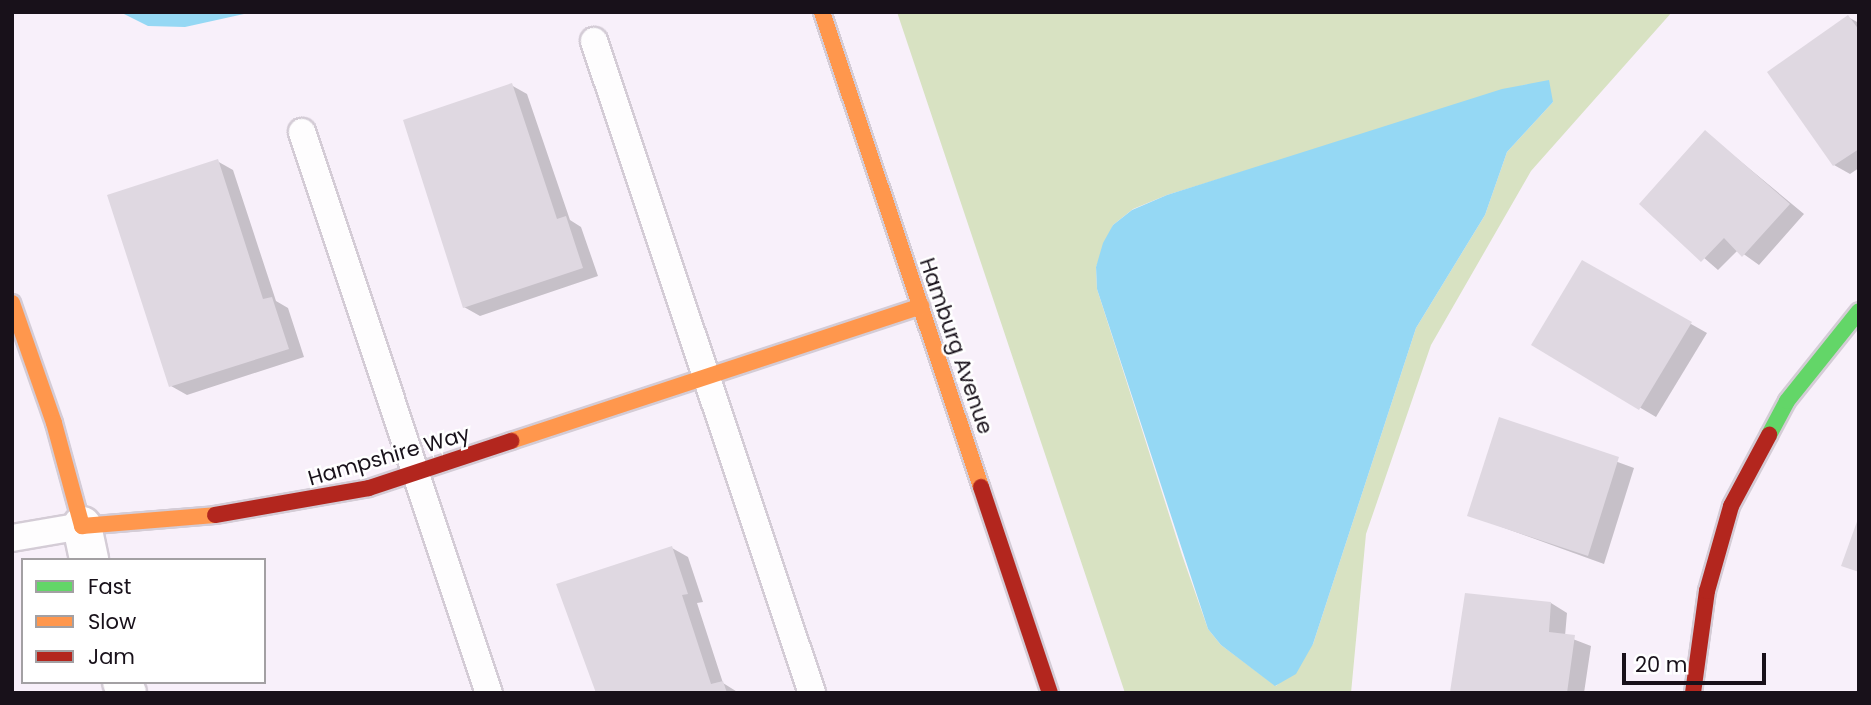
<!DOCTYPE html>
<html>
<head>
<meta charset="utf-8">
<style>
  body { margin:0 }
  #map { position:relative; width:1871px; height:705px; overflow:hidden; background:#f8f0fa; font-family:Poppins,sans-serif }
  div>[style] { position:absolute }
  [style*='--x'] { left:calc(var(--x)*1px); top:calc(var(--y)*1px); width:calc(var(--w)*1px); rotate:calc(var(--a)*1deg) }
  .green>* { inset:0; background:#d8e2c2 }
  .water>* { inset:0; background:#95d8f4 }
  .shadow>* { inset:0; background:#0003 }
  .building>* { inset:0; background:#dfd8e1 }
  .roads { filter:drop-shadow(2px 0 #d4ccd6) drop-shadow(-2px 0 #d4ccd6) drop-shadow(0 2px #d4ccd6) drop-shadow(0 -2px #d4ccd6) }
  .lane>* { height:26px; margin:-13px; padding:0 13px; transform-origin:13px; border-radius:13px; background:#fefdfe }
  .street>* { height:38px; margin:-19px; padding:0 19px; transform-origin:19px; border-radius:19px; background:#fefdfe }
  .fast>* { height:16px; margin:-8px; padding:0 8px; transform-origin:8px; border-radius:8px; background:#63d668 }
  .slow>* { height:16px; margin:-8px; padding:0 8px; transform-origin:8px; border-radius:8px; background:#ff974d }
  .jam>* { height:16px; margin:-8px; padding:0 8px; transform-origin:8px; border-radius:8px; background:#b3261e }
  span { translate:-50% -50%; white-space:nowrap; text-align:center; line-height:1.15; -webkit-text-stroke:5px #fff; paint-order:stroke }
  .street-label { font-size:21px; color:#18111a }
  .frame { position:absolute; inset:0; border:14px solid #18111a; pointer-events:none }
  .legend { position:absolute; left:21px; top:558px; width:245px; height:126px; box-sizing:border-box; background:#fff; border:2px solid #a3a0a3; margin:0; padding:9px 12px; list-style:none; font-size:21px; color:#18111a }
  .legend li { display:flex; align-items:center; gap:14px; height:35px }
  .legend b { width:35px; border:2px solid #a3a0a3 }
  .scale { position:absolute; left:1622px; top:653px; width:144px; height:32px; box-sizing:border-box; border:4px solid #18111a; border-top:0; padding-left:9px; font-size:21px; line-height:24px; white-space:nowrap; color:#18111a; -webkit-text-stroke:5px #fff; paint-order:stroke }
</style>
</head>
<body>
<div id="map">
  <div class="green">
    <i style="clip-path:polygon(evenodd,897px 12px,1672px 12px,1531px 171px,1431px 345px,1366px 534px,1351px 693px,1125px 693px,897px 12px,1528px 84px,1553px 102px,1507px 152px,1485px 215px,1416px 328px,1313px 644px,1276px 686px,1221px 645px,1208px 629px,1182px 555px,1097px 289px,1096px 267px,1113px 225px,1133px 209px,1167px 195px,1528px 84px)"></i>
  </div>
  <div class="water">
    <i style="clip-path:polygon(120px 12px,253px 12px,185px 27px,148px 26px)"></i>
    <i style="clip-path:polygon(1549px 80px,1553px 102px,1507px 152px,1485px 215px,1416px 328px,1313px 644px,1296px 674px,1275px 686px,1221px 645px,1208px 629px,1097px 289px,1096px 267px,1103px 243px,1113px 225px,1132px 210px,1167px 195px,1502px 89px)"></i>
  </div>
  <div class="shadow">
    <i style="clip-path:polygon(1848px 17px,1859px 23px,1859px 168px,1850px 174px,1834px 165px)"></i>
    <i style="clip-path:polygon(511px 85px,527px 94px,570px 220px,581px 227px,598px 276px,480px 316px,464px 307px)"></i>
    <i style="clip-path:polygon(1705px 132px,1804px 214px,1759px 265px,1738px 250px,1718px 270px,1642px 204px)"></i>
    <i style="clip-path:polygon(217px 161px,233px 170px,276px 301px,288px 308px,304px 357px,187px 395px,171px 386px)"></i>
    <i style="clip-path:polygon(1583px 263px,1707px 333px,1656px 417px,1534px 345px)"></i>
    <i style="clip-path:polygon(1500px 419px,1634px 468px,1604px 564px,1469px 515px)"></i>
    <i style="clip-path:polygon(672px 548px,688px 557px,703px 602px,697px 603px,723px 683px,739px 693px,597px 693px,558px 585px)"></i>
    <i style="clip-path:polygon(1551px 603px,1567px 613px,1565px 636px,1591px 646px,1584px 693px,1452px 691px)"></i>
  </div>
  <div class="building">
    <i style="clip-path:polygon(1848px 15px,1859px 30px,1859px 149px,1833px 166px,1767px 72px)"></i>
    <i style="clip-path:polygon(512px 83px,557px 219px,566px 216px,583px 268px,463px 308px,403px 120px)"></i>
    <i style="clip-path:polygon(1705px 130px,1790px 204px,1742px 257px,1724px 238px,1701px 262px,1639px 204px)"></i>
    <i style="clip-path:polygon(218px 159px,263px 299px,272px 297px,289px 349px,169px 387px,107px 195px)"></i>
    <i style="clip-path:polygon(1582px 260px,1692px 322px,1639px 410px,1531px 345px)"></i>
    <i style="clip-path:polygon(1499px 417px,1619px 457px,1588px 556px,1467px 516px)"></i>
    <i style="clip-path:polygon(1859px 516px,1859px 572px,1841px 566px)"></i>
    <i style="clip-path:polygon(672px 546px,688px 594px,682px 595px,711px 684px,723px 681px,727px 693px,596px 693px,556px 584px)"></i>
    <i style="clip-path:polygon(1465px 593px,1551px 602px,1549px 632px,1575px 635px,1567px 693px,1450px 692px)"></i>
  </div>
  <div class="roads">
    <div class="lane">
      <i style="--x:594;--y:41;--w:687;--a:71.51"></i>
      <i style="--x:302;--y:132;--w:591;--a:71.57"></i>
      <i style="--x:12;--y:538;--w:71;--a:-9.7"></i>
    </div>
    <div class="street">
      <i style="--x:82;--y:526;--w:35;--a:78"></i>
      <i style="--x:122;--y:682;--w:12;--a:66"></i>
    </div>
    <div class="fast">
      <i style="--x:1769;--y:435;--w:38;--a:-62"></i>
      <i style="--x:1787;--y:401;--w:115;--a:-51.3"></i>
    </div>
    <div class="slow">
      <i style="--x:822;--y:12;--w:501;--a:71.49"></i>
      <i style="--x:12;--y:303;--w:127;--a:70.7"></i>
      <i style="--x:54;--y:423;--w:107;--a:74.8"></i>
      <i style="--x:82;--y:526;--w:133;--a:-4.7"></i>
      <i style="--x:511;--y:441;--w:432;--a:-18.2"></i>
    </div>
    <div class="jam">
      <i style="--x:981;--y:487;--w:217;--a:71.5"></i>
      <i style="--x:215;--y:515;--w:156;--a:-9.9"></i>
      <i style="--x:369;--y:488;--w:150;--a:-18.3"></i>
      <i style="--x:1693;--y:693;--w:103;--a:-82.2"></i>
      <i style="--x:1707;--y:591;--w:88;--a:-74.2"></i>
      <i style="--x:1731;--y:506;--w:81;--a:-61.8"></i>
    </div>
  </div>
  <div class="street-label">
    <span style="left:956px;top:346px;rotate:71deg">Hamburg Avenue</span>
    <span style="left:389px;top:456px;rotate:-16deg">Hampshire Way</span>
  </div>
  <div class="frame"></div>
  <ul class="legend">
  <li><b style="height:9px;background:#63d668"></b>Fast</li>
  <li><b style="height:9px;background:#ff974d"></b>Slow</li>
  <li><b style="height:9px;background:#b3261e"></b>Jam</li>
  </ul>
  <div class="scale">20 m</div>
</div>
</body>
</html>
